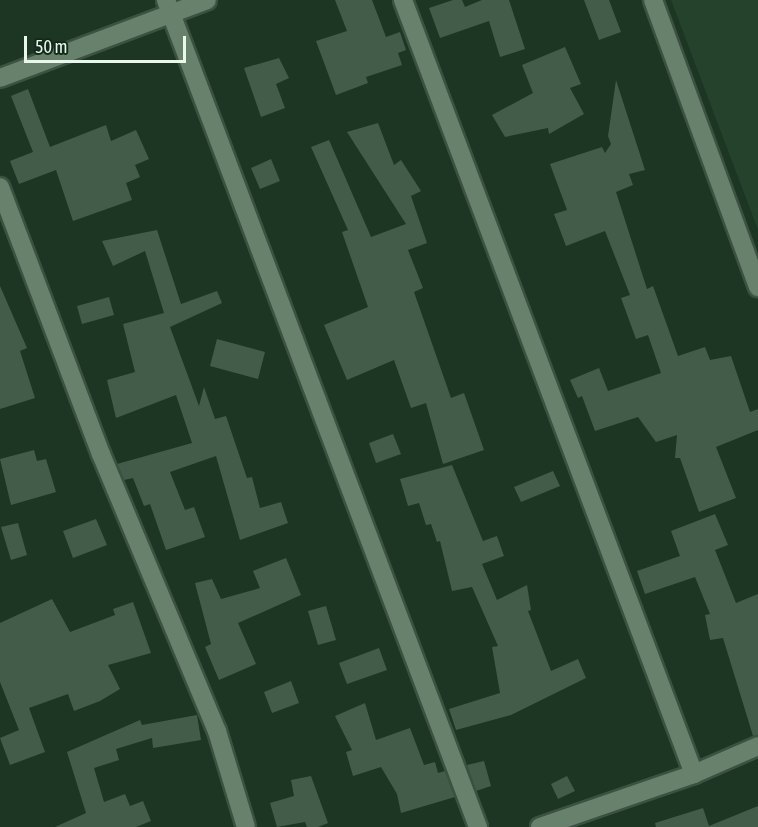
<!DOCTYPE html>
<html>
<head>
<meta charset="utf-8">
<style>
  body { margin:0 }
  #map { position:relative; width:758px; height:827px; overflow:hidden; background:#1d3523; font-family:"Asap Condensed",sans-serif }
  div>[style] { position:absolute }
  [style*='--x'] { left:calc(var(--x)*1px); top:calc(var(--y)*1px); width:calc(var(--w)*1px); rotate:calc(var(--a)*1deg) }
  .built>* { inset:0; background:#24422c }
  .building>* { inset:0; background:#435c49 }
  .roads { filter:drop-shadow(2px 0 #3c5142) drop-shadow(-2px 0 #3c5142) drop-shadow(0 2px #3c5142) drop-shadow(0 -2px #3c5142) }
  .minor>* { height:18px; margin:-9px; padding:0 9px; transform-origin:9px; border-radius:9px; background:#67816c }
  span { translate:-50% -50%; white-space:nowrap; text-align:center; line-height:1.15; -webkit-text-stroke:4.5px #132a1a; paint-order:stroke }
  .scale { position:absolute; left:24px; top:36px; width:162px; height:27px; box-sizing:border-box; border:3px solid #eaf8ec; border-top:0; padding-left:8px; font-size:18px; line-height:21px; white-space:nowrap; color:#eaf8ec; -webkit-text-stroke:4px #132a1a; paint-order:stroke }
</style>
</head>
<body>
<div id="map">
  <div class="built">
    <i style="clip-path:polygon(671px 0,758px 0,758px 230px)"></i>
  </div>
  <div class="building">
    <i style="clip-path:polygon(335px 0,372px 0,386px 37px,400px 32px,406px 50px,398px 53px,402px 65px,366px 77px,368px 83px,336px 95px,316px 41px,347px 31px)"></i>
    <i style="clip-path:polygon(453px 0,462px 0,465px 7px,482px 0,509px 0,525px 49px,500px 57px,489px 21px,440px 38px,429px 8px)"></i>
    <i style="clip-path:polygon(584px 0,609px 0,621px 32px,599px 40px)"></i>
    <i style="clip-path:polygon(565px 47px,581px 84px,570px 88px,584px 114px,549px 134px,548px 128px,505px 137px,492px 115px,533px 93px,522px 65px)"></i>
    <i style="clip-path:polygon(279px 58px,289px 78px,276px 84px,285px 108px,261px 117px,244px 68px)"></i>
    <i style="clip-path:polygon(616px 80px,645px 170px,629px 174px,633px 185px,616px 192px,647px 289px,653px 286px,678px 356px,705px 347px,710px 360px,731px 356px,750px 412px,758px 409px,758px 430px,716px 447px,736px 498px,699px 512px,680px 458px,675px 458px,677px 435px,656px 442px,638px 417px,595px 431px,582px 396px,578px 398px,570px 380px,599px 368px,608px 391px,661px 373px,648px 335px,636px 339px,621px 298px,630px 295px,605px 231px,566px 246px,554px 214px,567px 210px,550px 164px,602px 147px,605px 153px,611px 144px,608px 136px)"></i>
    <i style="clip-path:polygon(28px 89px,50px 147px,106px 125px,111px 141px,136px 130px,149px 159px,135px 165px,140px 177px,126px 183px,132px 200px,73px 221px,56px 170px,19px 184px,10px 161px,33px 152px,11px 96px)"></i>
    <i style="clip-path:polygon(378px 123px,394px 165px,401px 160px,421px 191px,411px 196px,427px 243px,408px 250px,423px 288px,414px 292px,451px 398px,464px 393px,484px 450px,443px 464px,426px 403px,411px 408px,394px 360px,347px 380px,324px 325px,368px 307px,342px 232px,348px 230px,311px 147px,329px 140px,371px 237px,406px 224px,347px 132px)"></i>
    <i style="clip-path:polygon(271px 159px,280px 181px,260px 189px,251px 168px)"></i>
    <i style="clip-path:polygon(157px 230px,181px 304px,217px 291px,222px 303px,170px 327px,199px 406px,204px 387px,215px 419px,226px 416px,247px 478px,252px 477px,260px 508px,281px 502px,288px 523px,240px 540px,216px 456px,170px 472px,185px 510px,194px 507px,205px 537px,166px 550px,150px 504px,144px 506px,133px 478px,124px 480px,117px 464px,192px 443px,176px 395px,116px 418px,107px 380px,135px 372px,123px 324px,164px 313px,145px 251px,113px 266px,102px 241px)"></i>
    <i style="clip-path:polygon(0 286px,27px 348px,20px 351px,35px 398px,0 409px)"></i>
    <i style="clip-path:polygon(109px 297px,114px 315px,82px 324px,77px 306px)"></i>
    <i style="clip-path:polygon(217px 339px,265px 352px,258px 379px,210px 366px)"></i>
    <i style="clip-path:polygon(393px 434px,401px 454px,376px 463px,369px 443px)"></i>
    <i style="clip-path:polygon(34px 450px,37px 461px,46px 459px,56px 492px,11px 505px,0 459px)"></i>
    <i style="clip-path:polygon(452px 465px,483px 541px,497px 536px,504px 556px,482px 564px,497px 600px,527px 585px,531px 610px,528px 611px,551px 671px,578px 659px,586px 678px,511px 715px,456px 730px,449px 709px,500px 693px,492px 647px,498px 646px,472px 587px,452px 591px,440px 541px,437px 542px,431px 524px,426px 525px,419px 503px,408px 506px,400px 479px)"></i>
    <i style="clip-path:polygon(553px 471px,560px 486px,521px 502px,514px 487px)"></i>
    <i style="clip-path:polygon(715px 514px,728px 545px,715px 550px,736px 603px,758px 594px,758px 735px,753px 736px,723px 638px,710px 640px,705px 615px,710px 614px,695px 577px,645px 594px,637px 571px,680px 556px,671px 531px)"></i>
    <i style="clip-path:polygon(96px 519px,107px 545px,73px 558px,63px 531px)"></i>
    <i style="clip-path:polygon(18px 523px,27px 555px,11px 560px,1px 527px)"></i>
    <i style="clip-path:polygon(286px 558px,301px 595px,238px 623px,256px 664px,219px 680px,205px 647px,211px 644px,195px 583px,212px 579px,221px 599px,260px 588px,253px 571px)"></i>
    <i style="clip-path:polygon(52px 599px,70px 632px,115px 615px,113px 609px,133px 602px,151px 653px,108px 665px,120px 689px,100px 701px,74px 711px,68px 694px,29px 708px,45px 752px,10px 765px,0 738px,19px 730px,0 682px,0 623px)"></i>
    <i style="clip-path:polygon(326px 606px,336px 640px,318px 645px,308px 611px)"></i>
    <i style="clip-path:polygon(379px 648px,387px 670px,347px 684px,339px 663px)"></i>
    <i style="clip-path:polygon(291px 681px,299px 703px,272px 713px,264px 692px)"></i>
    <i style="clip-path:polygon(365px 703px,376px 740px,410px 728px,424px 765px,435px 762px,438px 773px,445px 771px,455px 797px,401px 813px,397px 794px,381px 767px,353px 776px,346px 752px,352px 750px,335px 716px)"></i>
    <i style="clip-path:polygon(197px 715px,201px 740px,153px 748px,152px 738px,116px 749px,119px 760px,94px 768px,104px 802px,125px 794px,130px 806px,143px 801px,151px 821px,136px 827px,55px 827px,86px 813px,67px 752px,140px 720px,142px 725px)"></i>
    <i style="clip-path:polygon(484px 761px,491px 786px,476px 791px,467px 765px)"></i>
    <i style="clip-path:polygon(311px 776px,328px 823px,318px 827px,307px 827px,305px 822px,277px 827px,270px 803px,294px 796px,291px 780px)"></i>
    <i style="clip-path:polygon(567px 776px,575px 791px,558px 799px,551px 784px)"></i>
    <i style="clip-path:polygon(758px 806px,758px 827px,656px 827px,655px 823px,703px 808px,709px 826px)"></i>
  </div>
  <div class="roads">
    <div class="minor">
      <i style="--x:166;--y:0;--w:884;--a:69.33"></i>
      <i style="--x:403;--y:0;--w:827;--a:69.4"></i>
      <i style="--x:653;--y:0;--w:306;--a:69.9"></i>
      <i style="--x:0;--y:78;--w:221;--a:-20.6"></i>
      <i style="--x:0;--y:187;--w:285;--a:69.3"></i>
      <i style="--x:101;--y:454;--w:300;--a:67.3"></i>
      <i style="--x:217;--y:731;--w:100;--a:73.2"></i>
      <i style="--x:540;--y:827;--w:163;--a:-19"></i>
      <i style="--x:694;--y:774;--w:70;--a:-23.6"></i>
    </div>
  </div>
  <div class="scale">50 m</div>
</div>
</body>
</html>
